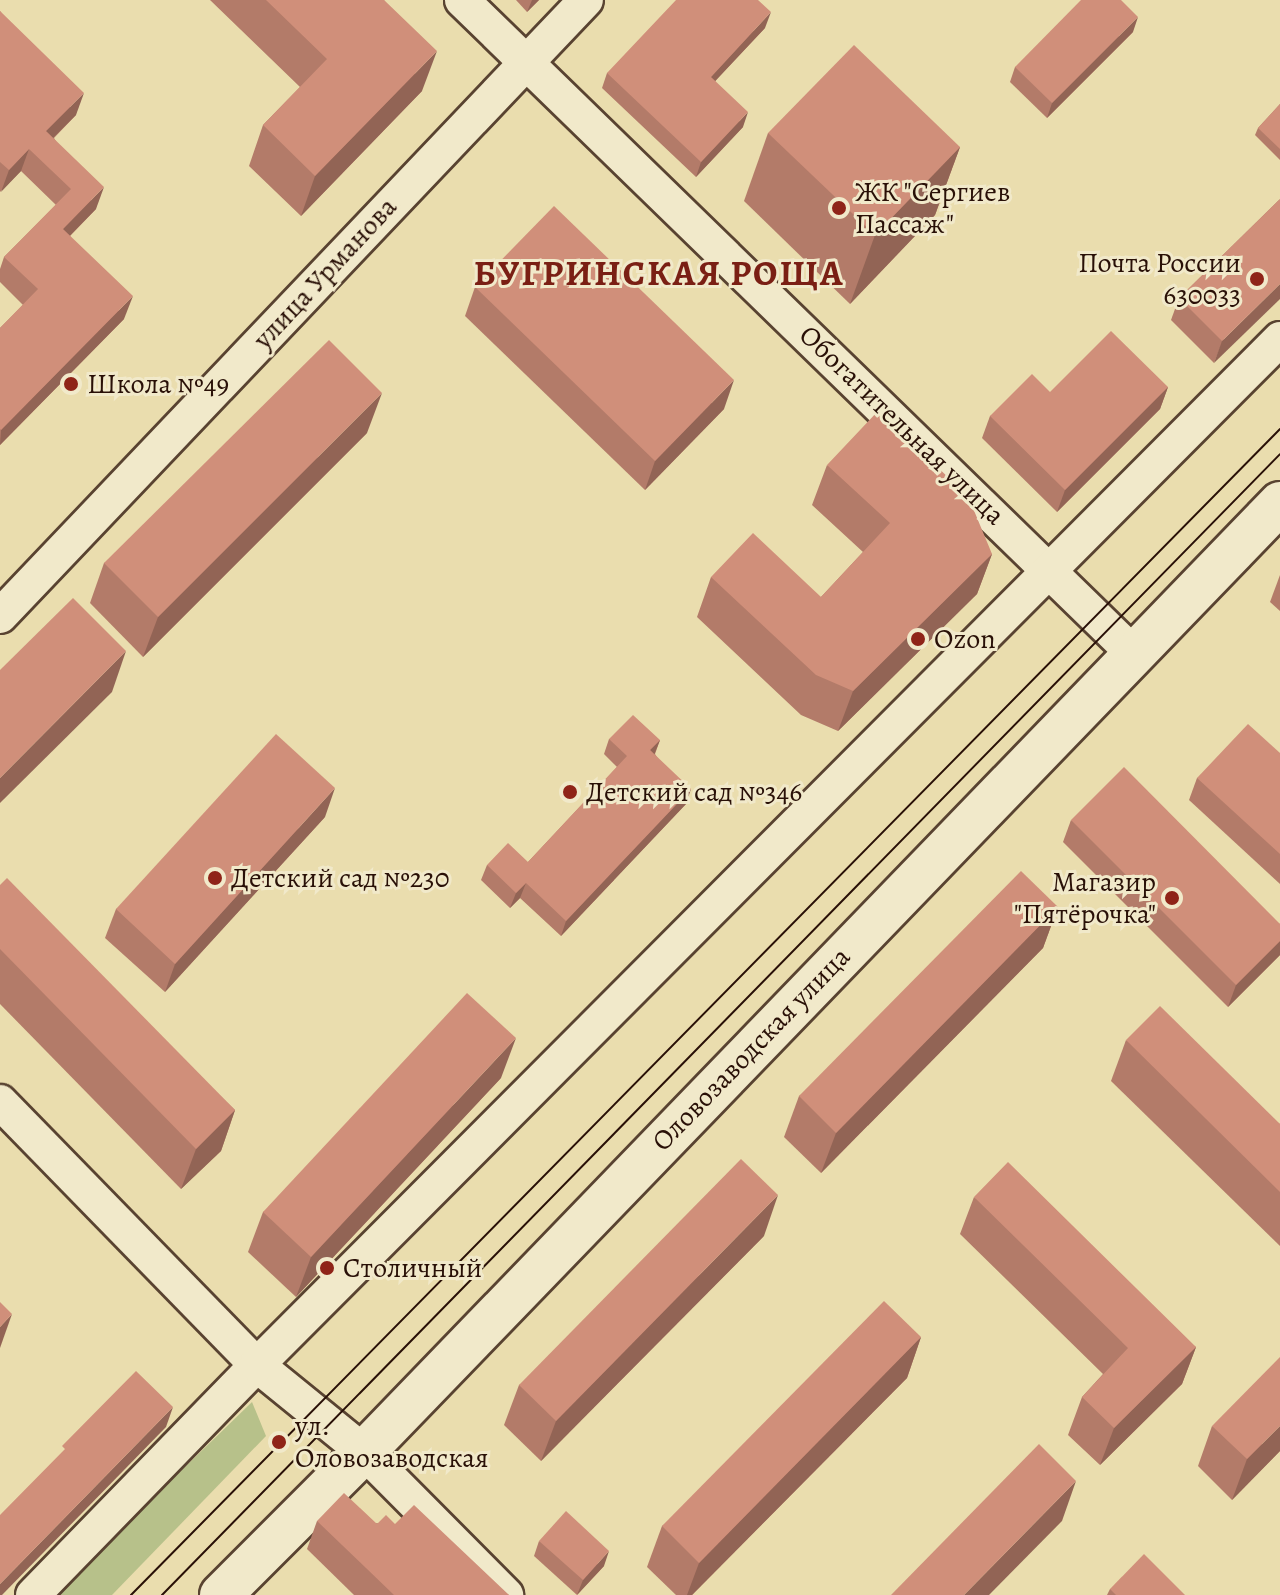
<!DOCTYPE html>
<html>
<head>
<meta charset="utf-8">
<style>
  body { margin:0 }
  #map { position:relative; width:1280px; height:1595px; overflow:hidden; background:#eaddae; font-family:Alegreya,serif }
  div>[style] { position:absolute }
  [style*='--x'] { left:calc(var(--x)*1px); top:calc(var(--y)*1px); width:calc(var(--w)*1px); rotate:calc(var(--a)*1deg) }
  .green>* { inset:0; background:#b7c18a }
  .roads { filter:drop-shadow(2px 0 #594331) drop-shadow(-2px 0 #594331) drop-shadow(0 2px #594331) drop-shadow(0 -2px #594331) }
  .minor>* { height:34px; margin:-17px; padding:0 17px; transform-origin:17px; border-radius:17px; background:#f1e9ca }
  .tertiary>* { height:42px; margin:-21px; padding:0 21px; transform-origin:21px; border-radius:21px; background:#f1e9ca }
  .tram>* { height:2px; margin:-1px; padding:0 1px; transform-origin:1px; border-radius:1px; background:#291007 }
  .wall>* { inset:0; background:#b37b69 }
  .shaded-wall>* { inset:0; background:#926455 }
  .building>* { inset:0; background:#d08f7a }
  .dots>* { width:22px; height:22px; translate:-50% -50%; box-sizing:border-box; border:4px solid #f1e9ca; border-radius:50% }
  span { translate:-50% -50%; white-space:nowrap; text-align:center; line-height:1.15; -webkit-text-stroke:6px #f1e9ca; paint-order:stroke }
  .poi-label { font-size:28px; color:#291007 }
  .left { translate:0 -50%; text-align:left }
  .right { translate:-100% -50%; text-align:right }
  .street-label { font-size:28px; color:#291007 }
  .district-label { font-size:36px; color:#7a1f14; font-weight:700; letter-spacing:2px }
</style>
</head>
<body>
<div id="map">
  <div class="green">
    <i style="clip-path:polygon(252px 1402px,266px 1436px,112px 1595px,53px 1595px)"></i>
  </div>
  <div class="roads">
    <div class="minor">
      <i style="--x:462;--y:0;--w:935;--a:44.22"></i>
      <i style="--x:0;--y:616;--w:850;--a:-46.43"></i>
      <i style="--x:0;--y:1102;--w:368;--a:45.7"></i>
      <i style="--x:257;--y:1365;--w:138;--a:39.1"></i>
      <i style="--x:364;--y:1452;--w:202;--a:45.2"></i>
      <i style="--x:33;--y:1595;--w:321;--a:-45.8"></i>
      <i style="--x:257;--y:1365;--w:1449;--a:-45.08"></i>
    </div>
    <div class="tertiary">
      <i style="--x:221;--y:1595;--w:202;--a:-45"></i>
      <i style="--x:364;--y:1452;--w:1319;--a:-46.01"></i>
    </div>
  </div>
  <div class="tram">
    <i style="--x:131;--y:1595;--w:1637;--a:-45.42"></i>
    <i style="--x:162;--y:1595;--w:1597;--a:-45.58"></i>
  </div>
  <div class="wall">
    <i style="clip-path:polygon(210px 0,384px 0,422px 91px,301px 216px,249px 166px,263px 125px,300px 87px)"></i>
    <i style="clip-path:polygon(516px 0,539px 0,527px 12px)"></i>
    <i style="clip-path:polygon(0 11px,76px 115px,54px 138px,96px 209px,70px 236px,124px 319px,0 445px,0 328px,23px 305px,0 282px,0 269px,4px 257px,56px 205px,21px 171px,0 192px)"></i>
    <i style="clip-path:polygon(765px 28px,715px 81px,743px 127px,696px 177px,602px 88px,607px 73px)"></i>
    <i style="clip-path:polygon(1133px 32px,1047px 118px,1010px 82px,1015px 67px)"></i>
    <i style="clip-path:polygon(1280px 104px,1280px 160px,1255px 135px,1258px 128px)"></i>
    <i style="clip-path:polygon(768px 133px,960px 147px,935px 215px,850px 304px,744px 201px)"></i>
    <i style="clip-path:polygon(1280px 199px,1214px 363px,1171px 320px,1179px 298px)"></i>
    <i style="clip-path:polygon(475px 287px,724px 409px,645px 490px,465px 316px)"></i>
    <i style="clip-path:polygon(1168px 387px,1160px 409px,1057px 512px,982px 438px,990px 416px,1050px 392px)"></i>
    <i style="clip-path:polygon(367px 433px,143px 657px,90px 603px,104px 563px)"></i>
    <i style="clip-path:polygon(827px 465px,992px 554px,977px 594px,838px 731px,801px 715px,697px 617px,711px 577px,821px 597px,863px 552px,812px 505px)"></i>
    <i style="clip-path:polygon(1280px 575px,1280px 611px,1270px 602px)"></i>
    <i style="clip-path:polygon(609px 739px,660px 740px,655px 754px,686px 804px,561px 936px,520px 898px,510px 908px,481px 880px,487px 865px,528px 862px,617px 767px,604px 754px)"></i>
    <i style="clip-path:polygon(1280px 753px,1280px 884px,1189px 800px,1197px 778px)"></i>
    <i style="clip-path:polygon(325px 817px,165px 992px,105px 938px,116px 909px)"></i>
    <i style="clip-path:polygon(1071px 820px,1280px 924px,1280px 955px,1228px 1007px,1063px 842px)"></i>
    <i style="clip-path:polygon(0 885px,235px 1110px,221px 1151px,181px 1189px,0 1004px)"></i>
    <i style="clip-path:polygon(1058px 907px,1043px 948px,821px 1173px,784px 1137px,799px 1096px)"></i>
    <i style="clip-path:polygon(1126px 1040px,1280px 1124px,1280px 1246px,1111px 1081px)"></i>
    <i style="clip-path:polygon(501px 1078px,296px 1297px,248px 1252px,263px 1212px)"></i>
    <i style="clip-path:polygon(974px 1197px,1196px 1347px,1182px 1384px,1100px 1465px,1068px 1435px,1082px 1397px,1103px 1374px,960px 1234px)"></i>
    <i style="clip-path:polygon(764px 1236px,541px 1461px,504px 1425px,519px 1385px)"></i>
    <i style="clip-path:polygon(921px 1337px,907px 1378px,692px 1595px,676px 1595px,647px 1567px,662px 1526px)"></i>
    <i style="clip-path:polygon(1212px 1426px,1280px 1451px,1232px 1500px,1198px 1466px)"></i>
    <i style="clip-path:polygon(317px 1521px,395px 1524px,509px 1595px,354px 1595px,307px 1549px)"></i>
    <i style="clip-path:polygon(539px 1541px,604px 1566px,577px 1595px,534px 1556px)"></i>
    <i style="clip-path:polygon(1110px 1589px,1185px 1595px,1107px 1595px)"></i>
  </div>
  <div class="shaded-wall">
    <i style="clip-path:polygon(532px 0,539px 0,527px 12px)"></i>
    <i style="clip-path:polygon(771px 12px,765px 28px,705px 92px,711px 77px)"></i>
    <i style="clip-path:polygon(1138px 17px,1133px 32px,1047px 118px,1052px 103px)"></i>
    <i style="clip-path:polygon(437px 51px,422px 91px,301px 216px,315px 176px)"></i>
    <i style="clip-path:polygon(84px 93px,76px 115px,38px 153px,46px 131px)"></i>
    <i style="clip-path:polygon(748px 112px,743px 127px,696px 177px,701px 162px)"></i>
    <i style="clip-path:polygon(960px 147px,935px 215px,850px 304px,875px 235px)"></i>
    <i style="clip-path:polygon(29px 149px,21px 171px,1px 192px,9px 170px)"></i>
    <i style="clip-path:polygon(104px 187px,96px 209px,55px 251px,63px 229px)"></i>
    <i style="clip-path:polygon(1280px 284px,1280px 299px,1214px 363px,1222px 341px)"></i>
    <i style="clip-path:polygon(133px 296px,124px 319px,0 445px,1px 430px)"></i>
    <i style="clip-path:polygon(734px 380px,724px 409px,645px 490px,655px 461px)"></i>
    <i style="clip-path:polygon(1168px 387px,1160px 409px,1057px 512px,1065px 490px)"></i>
    <i style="clip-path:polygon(382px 393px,367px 433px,143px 657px,158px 617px)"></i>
    <i style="clip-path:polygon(992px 554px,977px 594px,838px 731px,853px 691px)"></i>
    <i style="clip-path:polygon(126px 651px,112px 692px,0 803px,0 778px)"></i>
    <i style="clip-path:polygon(660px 740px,654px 755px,650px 750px)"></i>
    <i style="clip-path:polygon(335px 788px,325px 817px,165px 992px,175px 964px)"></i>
    <i style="clip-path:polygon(691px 789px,686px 804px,561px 936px,566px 921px)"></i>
    <i style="clip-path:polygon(526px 883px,520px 898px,510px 908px,516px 893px)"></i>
    <i style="clip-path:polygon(1058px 907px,1043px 948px,821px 1173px,836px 1133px)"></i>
    <i style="clip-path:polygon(1280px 941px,1280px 955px,1228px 1007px,1236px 985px)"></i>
    <i style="clip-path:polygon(516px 1038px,501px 1078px,296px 1297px,311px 1257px)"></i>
    <i style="clip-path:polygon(235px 1110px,221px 1151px,181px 1189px,196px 1149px)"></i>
    <i style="clip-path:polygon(778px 1195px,764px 1236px,541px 1461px,556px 1421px)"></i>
    <i style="clip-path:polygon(12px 1314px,0 1348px,0 1327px)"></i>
    <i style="clip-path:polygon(921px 1337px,907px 1378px,692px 1595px,687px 1595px,699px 1563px)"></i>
    <i style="clip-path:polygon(1196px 1347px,1182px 1384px,1100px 1465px,1114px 1428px)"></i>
    <i style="clip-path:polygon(173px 1407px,166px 1427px,2px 1595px,0 1595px,0 1584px)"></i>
    <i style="clip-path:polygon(1280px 1426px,1280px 1451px,1232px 1500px,1247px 1459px)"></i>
    <i style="clip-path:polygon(1076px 1481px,1062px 1521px,989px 1595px,964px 1595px)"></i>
    <i style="clip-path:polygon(609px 1551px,604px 1566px,577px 1595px,583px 1580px)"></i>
  </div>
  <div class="building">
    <i style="clip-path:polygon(266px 0,384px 0,437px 51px,315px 176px,263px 125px,327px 59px)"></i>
    <i style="clip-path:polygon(676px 0,758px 0,771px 12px,711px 77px,748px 112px,701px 162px,607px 73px)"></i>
    <i style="clip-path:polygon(1081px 0,1121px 0,1138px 17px,1052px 103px,1015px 67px)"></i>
    <i style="clip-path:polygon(0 11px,84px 93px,46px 131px,104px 187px,63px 229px,133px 296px,1px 430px,0 429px,0 328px,38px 289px,4px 257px,71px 189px,29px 149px,9px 170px,0 162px)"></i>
    <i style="clip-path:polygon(854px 45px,960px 147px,875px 235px,768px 133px)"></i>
    <i style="clip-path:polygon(1280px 104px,1280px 149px,1258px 128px)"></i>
    <i style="clip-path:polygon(1280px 199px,1280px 284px,1222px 341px,1179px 298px)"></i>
    <i style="clip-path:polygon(554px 206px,734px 380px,655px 461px,475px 287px)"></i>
    <i style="clip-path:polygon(1111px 331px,1168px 387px,1065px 490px,990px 416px,1032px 374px,1050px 392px)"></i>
    <i style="clip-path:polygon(329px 340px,382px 393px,158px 617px,104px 563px)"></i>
    <i style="clip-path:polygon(878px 411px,968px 496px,992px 554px,853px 691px,816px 675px,711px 577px,753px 533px,821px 597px,890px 523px,827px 465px)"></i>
    <i style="clip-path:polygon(73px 598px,126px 651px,0 778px,0 670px)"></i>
    <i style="clip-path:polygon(633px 715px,660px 740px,650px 750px,691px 789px,566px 921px,526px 883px,516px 893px,487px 865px,508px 843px,528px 862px,627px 756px,609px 739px)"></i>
    <i style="clip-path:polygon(1248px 724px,1280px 753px,1280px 854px,1197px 778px)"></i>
    <i style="clip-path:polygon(276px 734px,335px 788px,175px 964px,116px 909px)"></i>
    <i style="clip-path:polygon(1124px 767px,1280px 924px,1280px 941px,1236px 985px,1071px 820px)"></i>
    <i style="clip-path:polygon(1021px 871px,1058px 907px,836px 1133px,799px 1096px)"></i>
    <i style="clip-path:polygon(7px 878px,235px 1110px,196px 1149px,0 949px,0 885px)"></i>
    <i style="clip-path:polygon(467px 993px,516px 1038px,311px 1257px,263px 1212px)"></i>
    <i style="clip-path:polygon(1160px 1006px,1280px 1124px,1280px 1192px,1126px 1040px)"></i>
    <i style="clip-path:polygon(741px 1159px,778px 1195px,556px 1421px,519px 1385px)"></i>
    <i style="clip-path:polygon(1008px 1162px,1196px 1347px,1114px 1428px,1082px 1397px,1128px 1348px,974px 1197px)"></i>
    <i style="clip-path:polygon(884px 1301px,921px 1337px,699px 1563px,662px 1526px)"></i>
    <i style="clip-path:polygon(0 1302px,12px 1314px,0 1327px)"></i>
    <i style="clip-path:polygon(1280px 1357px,1280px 1426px,1247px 1459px,1212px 1426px)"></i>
    <i style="clip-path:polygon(136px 1371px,173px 1407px,0 1584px,0 1515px,65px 1449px,62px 1446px)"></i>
    <i style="clip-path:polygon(1039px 1444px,1076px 1481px,964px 1595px,891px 1595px)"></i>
    <i style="clip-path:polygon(344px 1493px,377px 1524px,386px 1515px,395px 1524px,414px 1505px,509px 1595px,394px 1595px,317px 1521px)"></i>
    <i style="clip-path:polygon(566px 1511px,609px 1551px,583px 1580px,539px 1541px)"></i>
    <i style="clip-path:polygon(1144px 1554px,1185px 1595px,1116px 1595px,1110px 1589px)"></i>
  </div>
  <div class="dots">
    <i style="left:839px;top:208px;background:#8f2418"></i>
    <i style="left:1257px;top:279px;background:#8f2418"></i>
    <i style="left:71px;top:384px;background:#8f2418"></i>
    <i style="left:918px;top:639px;background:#8f2418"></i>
    <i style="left:570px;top:792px;background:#8f2418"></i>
    <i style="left:215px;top:878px;background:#8f2418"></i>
    <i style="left:1172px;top:898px;background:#8f2418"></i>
    <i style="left:327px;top:1268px;background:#8f2418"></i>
    <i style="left:279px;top:1442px;background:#8f2418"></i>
  </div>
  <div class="poi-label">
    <span class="left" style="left:855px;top:208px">ЖК "Сергиев<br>Пассаж"</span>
    <span class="right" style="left:1241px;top:279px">Почта России<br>630033</span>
    <span class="left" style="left:87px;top:384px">Школа №49</span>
    <span class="left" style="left:934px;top:639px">Ozon</span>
    <span class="left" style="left:586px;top:792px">Детский сад №346</span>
    <span class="left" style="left:231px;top:878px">Детский сад №230</span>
    <span class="right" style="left:1156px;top:898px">Магазир<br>"Пятёрочка"</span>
    <span class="left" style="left:343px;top:1268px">Столичный</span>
    <span class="left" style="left:295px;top:1442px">ул.<br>Оловозаводская</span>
  </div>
  <div class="street-label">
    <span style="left:325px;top:273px;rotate:-47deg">улица Урманова</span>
    <span style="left:902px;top:425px;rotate:44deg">Обогатительная улица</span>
    <span style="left:751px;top:1049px;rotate:-46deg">Оловозаводская улица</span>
  </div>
  <div class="district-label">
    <span style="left:659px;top:273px">БУГРИНСКАЯ РОЩА</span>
  </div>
</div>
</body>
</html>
